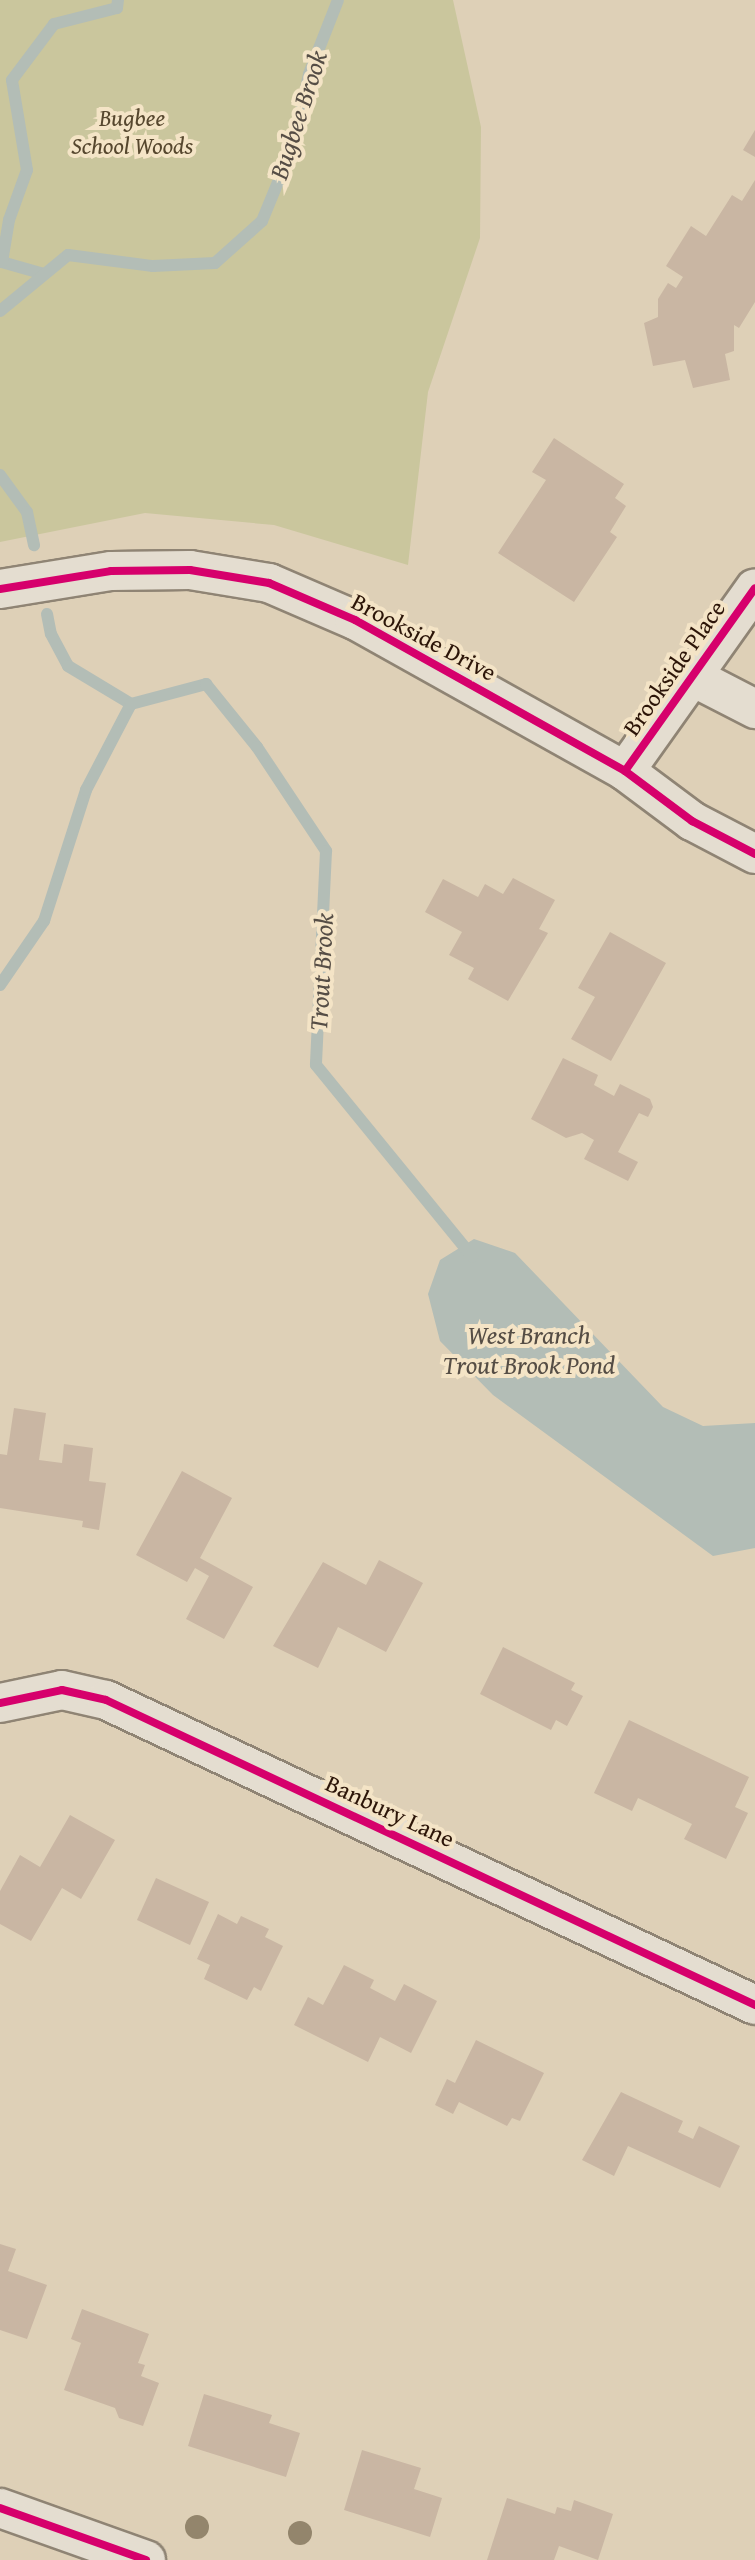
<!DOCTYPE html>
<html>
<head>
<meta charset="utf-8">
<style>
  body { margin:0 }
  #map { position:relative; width:755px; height:2560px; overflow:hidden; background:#ded0b7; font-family:"Gentium Book Plus",serif }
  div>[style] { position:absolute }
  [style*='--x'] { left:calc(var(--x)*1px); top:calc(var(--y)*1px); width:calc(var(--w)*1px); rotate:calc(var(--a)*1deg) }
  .green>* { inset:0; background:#cac69d }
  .water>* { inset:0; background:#b3bdb6 }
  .stream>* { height:12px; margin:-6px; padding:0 6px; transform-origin:6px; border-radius:6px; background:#b3bdb6 }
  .building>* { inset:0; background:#c9b6a3 }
  .roads { filter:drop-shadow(2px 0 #8f8474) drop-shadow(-2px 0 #8f8474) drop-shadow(0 2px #8f8474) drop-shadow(0 -2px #8f8474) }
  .street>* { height:38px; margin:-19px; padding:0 19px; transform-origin:19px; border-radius:19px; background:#e4ddd0 }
  .cycleway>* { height:8px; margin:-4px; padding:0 4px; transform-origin:4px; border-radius:4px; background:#d6006c }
  .trees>* { width:24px; height:24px; margin:-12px; border-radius:50%; background:#93856c }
  span { translate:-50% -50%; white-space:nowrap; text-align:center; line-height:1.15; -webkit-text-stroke:8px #f4e4c6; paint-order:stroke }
  .park-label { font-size:24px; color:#56472e; font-style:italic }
  .street-label { font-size:24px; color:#2c1508 }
  .water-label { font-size:26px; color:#554d45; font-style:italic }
</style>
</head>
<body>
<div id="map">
  <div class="green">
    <i style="clip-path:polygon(0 0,453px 0,481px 127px,480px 238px,428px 392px,408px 565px,274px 525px,145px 513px,0 542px)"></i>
  </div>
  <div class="water">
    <i style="clip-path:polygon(474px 1239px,515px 1253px,663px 1407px,703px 1426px,755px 1423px,755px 1548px,713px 1556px,493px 1395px,440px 1341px,428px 1294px,440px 1260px)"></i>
  </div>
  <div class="stream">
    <i style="--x:44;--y:274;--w:44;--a:-164.1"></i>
    <i style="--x:2;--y:262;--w:43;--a:-80.5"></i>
    <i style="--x:9;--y:220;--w:53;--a:-70.2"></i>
    <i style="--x:27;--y:170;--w:91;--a:-99.5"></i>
    <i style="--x:12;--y:80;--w:70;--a:-53.1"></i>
    <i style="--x:54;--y:24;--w:65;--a:-14.3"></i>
    <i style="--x:117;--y:8;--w:8;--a:-83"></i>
    <i style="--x:0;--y:311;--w:88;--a:-39.5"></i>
    <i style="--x:68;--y:255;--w:86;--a:7.4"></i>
    <i style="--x:153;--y:266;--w:62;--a:-2.8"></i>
    <i style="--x:215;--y:263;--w:63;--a:-41.8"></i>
    <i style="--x:262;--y:221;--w:87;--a:-67.6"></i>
    <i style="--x:295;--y:141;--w:68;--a:-78.2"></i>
    <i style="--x:309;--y:74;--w:79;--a:-68.6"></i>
    <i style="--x:0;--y:475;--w:46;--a:53.9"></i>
    <i style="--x:27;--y:512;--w:34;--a:78"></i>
    <i style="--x:47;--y:614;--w:20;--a:79"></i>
    <i style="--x:51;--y:634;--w:36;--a:62"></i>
    <i style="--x:68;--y:666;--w:74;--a:31.1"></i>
    <i style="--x:0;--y:985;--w:78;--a:-55.5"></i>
    <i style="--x:44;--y:921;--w:138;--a:-72.2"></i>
    <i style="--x:86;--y:790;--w:97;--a:-62.4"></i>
    <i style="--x:131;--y:704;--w:78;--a:-14.9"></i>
    <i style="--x:206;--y:684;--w:81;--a:51"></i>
    <i style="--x:257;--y:747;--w:125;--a:56.4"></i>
    <i style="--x:326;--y:851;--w:214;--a:92.7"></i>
    <i style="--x:316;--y:1065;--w:247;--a:50.8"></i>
  </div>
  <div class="building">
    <i style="clip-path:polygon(755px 130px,755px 157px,743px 150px)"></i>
    <i style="clip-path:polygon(755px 180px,755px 302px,739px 328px,734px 325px,734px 351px,725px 354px,730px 380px,693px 388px,685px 360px,653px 366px,644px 323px,658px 317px,658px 299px,668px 283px,676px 288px,683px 277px,666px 266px,691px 226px,706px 236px,732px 195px,742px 201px)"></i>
    <i style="clip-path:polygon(554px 438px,624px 484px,615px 498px,626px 506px,610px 532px,617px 537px,574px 602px,498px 553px,546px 480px,532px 472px)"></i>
    <i style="clip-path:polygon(513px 878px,555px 900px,539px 929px,548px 933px,508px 1001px,468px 979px,474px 968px,449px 955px,462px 932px,425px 912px,443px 879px,478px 897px,485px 884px,503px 894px)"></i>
    <i style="clip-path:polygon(610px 932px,666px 963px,611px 1061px,571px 1039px,595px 997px,578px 988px)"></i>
    <i style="clip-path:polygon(563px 1058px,598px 1075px,594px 1085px,614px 1096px,620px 1084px,650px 1099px,653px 1107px,648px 1117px,639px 1113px,618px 1152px,638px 1162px,628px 1181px,584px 1159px,594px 1140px,582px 1133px,566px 1138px,531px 1119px)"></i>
    <i style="clip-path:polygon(14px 1408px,46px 1413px,39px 1460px,62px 1463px,64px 1444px,93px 1448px,89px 1481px,106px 1483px,99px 1530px,82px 1527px,83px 1521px,0 1508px,0 1454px,7px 1455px)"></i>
    <i style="clip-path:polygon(182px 1471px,232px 1498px,200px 1558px,253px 1587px,224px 1639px,186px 1619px,209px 1576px,195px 1568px,187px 1582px,136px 1555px)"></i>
    <i style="clip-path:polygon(379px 1560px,423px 1583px,386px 1652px,338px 1627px,318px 1668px,273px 1646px,323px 1562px,366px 1585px)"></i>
    <i style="clip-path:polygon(503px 1647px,575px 1683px,571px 1690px,583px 1696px,567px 1726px,556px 1720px,551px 1730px,480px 1694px)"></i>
    <i style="clip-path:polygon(629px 1720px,749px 1777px,735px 1807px,748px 1813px,726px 1859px,684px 1839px,692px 1824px,638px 1798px,632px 1811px,594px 1793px)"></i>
    <i style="clip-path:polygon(70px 1815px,115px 1840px,81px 1899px,62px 1888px,31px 1941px,0 1924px,0 1891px,20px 1855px,40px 1867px)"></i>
    <i style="clip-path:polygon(156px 1878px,209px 1902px,190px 1945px,137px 1920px)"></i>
    <i style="clip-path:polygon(218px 1914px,237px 1924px,241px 1916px,269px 1929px,265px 1937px,283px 1946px,261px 1991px,254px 1987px,247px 2000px,204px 1979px,210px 1965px,197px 1959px)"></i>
    <i style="clip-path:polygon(344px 1965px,374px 1980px,370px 1988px,395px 2001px,404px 1984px,437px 2001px,411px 2053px,380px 2037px,368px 2062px,294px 2025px,308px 1997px,323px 2005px)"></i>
    <i style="clip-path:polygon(476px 2040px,544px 2073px,520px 2121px,512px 2118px,507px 2126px,459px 2102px,453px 2114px,435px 2105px,447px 2079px,455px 2083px)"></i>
    <i style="clip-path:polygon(621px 2092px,683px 2121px,678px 2132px,693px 2139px,699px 2126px,740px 2146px,720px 2188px,628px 2146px,614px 2176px,582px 2160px)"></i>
    <i style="clip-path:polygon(0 2244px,16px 2249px,8px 2271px,47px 2285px,27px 2339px,0 2330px)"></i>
    <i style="clip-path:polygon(82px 2309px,149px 2334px,138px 2363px,145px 2365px,141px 2376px,159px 2383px,143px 2426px,119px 2418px,115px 2408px,64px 2390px,81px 2343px,71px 2339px)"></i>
    <i style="clip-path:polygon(204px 2394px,272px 2415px,269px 2423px,300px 2433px,286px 2477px,188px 2446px)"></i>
    <i style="clip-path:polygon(362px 2450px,421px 2468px,414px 2489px,442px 2498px,430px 2537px,344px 2510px)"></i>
    <i style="clip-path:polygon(507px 2498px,555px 2514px,557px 2507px,571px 2511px,574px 2500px,613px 2514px,598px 2560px,559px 2546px,554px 2560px,487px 2560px)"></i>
  </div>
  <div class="roads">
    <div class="street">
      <i style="--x:0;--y:589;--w:112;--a:-9.2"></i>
      <i style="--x:111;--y:571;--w:79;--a:-0.7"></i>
      <i style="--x:190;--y:570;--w:80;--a:9.3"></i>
      <i style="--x:269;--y:583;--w:94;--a:23.3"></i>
      <i style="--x:355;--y:620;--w:309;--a:29.2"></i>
      <i style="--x:625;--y:771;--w:84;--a:36.7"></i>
      <i style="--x:692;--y:821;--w:71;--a:27.6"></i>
      <i style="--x:695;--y:678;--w:68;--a:27.3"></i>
      <i style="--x:625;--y:771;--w:224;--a:-54.6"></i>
      <i style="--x:0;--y:1703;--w:63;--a:-11.8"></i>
      <i style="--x:62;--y:1690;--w:45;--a:12.8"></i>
      <i style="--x:106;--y:1700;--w:717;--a:25.17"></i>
      <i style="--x:0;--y:2508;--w:155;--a:19.6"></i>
    </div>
  </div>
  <div class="cycleway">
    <i style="--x:0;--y:589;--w:112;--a:-9.2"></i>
    <i style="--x:111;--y:571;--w:79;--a:-0.7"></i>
    <i style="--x:190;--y:570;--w:80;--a:9.3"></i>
    <i style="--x:269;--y:583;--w:94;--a:23.3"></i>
    <i style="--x:355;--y:620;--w:309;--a:29.2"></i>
    <i style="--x:625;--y:771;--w:84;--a:36.7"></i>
    <i style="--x:692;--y:821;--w:71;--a:27.6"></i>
    <i style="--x:625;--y:771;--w:224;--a:-54.6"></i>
    <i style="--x:0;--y:1703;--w:63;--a:-11.8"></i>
    <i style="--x:62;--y:1690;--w:45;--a:12.8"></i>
    <i style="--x:106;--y:1700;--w:717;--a:25.17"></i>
    <i style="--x:0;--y:2508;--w:155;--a:19.6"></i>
  </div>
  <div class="trees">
    <i style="left:197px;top:2527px"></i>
    <i style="left:300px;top:2533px"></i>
  </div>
  <div class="park-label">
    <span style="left:132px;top:132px">Bugbee<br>School Woods</span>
  </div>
  <div class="street-label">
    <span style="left:424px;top:637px;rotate:28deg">Brookside Drive</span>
    <span style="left:674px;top:668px;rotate:-55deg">Brookside Place</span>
    <span style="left:390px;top:1811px;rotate:25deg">Banbury Lane</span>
  </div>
  <div class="water-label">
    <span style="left:298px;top:115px;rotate:-72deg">Bugbee Brook</span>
    <span style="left:321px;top:972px;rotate:-87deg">Trout Brook</span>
    <span style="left:529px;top:1350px">West Branch<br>Trout Brook Pond</span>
  </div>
</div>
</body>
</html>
